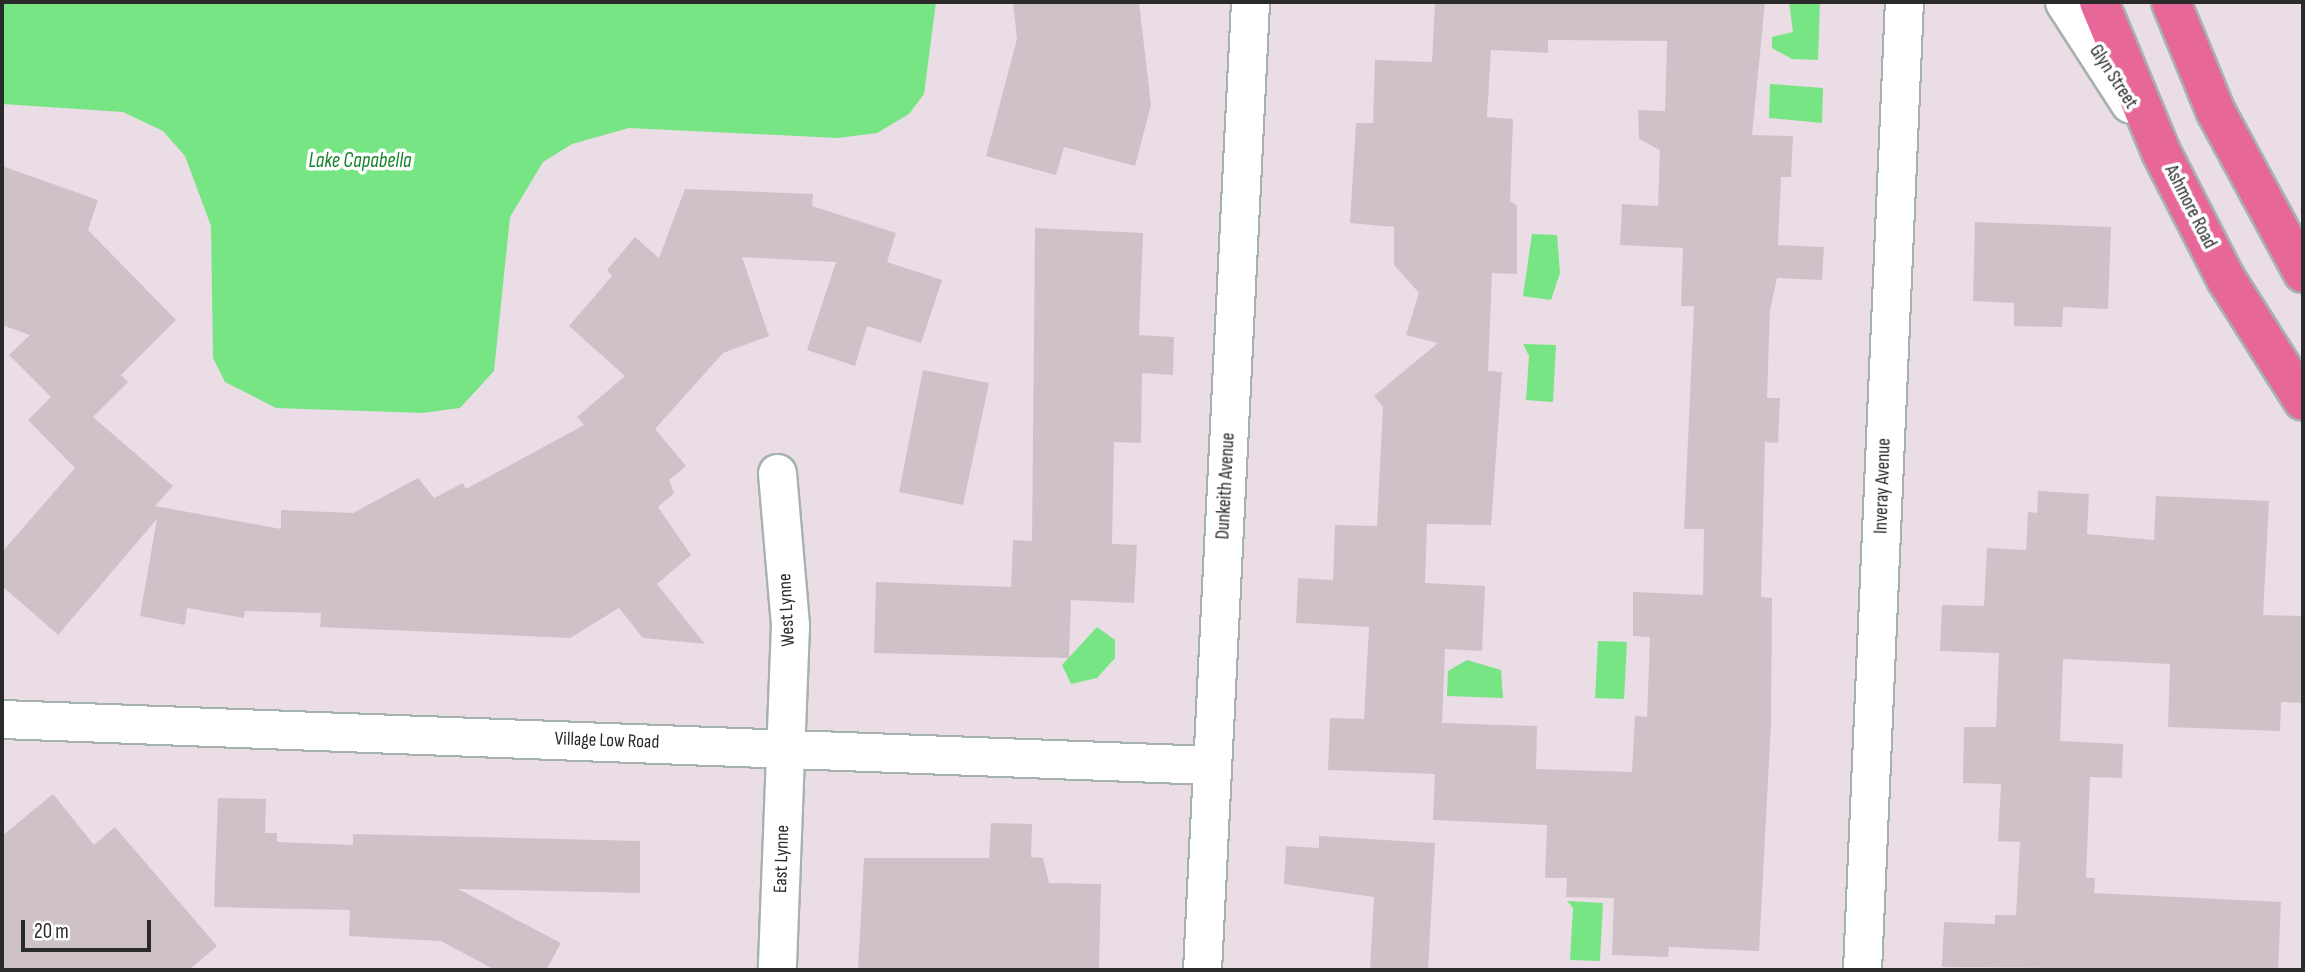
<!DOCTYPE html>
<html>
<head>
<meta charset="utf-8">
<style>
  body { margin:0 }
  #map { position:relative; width:2305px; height:972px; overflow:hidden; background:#ebdde5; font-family:"Sofia Sans Condensed",sans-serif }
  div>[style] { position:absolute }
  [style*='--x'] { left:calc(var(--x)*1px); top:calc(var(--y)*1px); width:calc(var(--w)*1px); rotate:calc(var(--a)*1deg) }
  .water>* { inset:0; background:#78e584 }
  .building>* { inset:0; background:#cec2c8 }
  .roads { filter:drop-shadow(2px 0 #a6b2ae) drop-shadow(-2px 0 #a6b2ae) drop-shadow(0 2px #a6b2ae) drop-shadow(0 -2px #a6b2ae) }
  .street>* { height:37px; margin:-18.5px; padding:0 18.5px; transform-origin:18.5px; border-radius:18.5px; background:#fff }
  .primary>* { height:38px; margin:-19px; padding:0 19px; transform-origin:19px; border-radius:19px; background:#e66798 }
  span { translate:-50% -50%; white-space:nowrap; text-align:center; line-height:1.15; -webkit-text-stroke:7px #fff; paint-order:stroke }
  .street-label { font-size:19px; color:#2a2a2a }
  .water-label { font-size:21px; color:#17842b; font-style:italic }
  .frame { position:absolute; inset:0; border:4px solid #2a2a2a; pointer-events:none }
  .scale { position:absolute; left:21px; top:920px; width:130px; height:32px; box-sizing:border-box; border:4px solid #2a2a2a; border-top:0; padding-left:9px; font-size:21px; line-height:24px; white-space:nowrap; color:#2a2a2a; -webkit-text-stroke:5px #fff; paint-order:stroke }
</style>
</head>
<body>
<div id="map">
  <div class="water">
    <i style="clip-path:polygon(2px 2px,936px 2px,924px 94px,909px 114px,877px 133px,838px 138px,629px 128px,572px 144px,543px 162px,510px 217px,494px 371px,460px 408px,423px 413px,276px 408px,225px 382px,213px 358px,211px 226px,185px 156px,163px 131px,123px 112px,2px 104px)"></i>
    <i style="clip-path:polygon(1789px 2px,1820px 2px,1818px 60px,1792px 59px,1772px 48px,1772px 37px,1793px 32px)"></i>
    <i style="clip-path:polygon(1770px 84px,1823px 88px,1822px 123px,1769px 118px)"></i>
    <i style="clip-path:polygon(1532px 234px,1557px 235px,1560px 273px,1551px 300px,1523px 296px)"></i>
    <i style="clip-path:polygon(1523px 344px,1556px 345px,1553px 402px,1526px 400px,1529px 356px)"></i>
    <i style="clip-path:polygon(1097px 627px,1115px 640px,1115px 658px,1097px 678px,1071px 684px,1062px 665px)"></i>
    <i style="clip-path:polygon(1598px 641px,1627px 642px,1624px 699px,1595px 698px)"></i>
    <i style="clip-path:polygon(1467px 660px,1501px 670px,1503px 698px,1447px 696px,1448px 671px)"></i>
    <i style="clip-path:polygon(1567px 901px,1603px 903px,1600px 961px,1570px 960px,1573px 908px)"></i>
  </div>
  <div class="building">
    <i style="clip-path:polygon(1013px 2px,1139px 2px,1151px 105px,1135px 166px,1064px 147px,1056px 175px,986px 156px,1017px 39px)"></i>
    <i style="clip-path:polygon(evenodd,1435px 2px,1765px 2px,1752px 135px,1793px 136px,1791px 177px,1781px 177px,1778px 245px,1824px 247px,1822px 280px,1777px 278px,1770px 310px,1767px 398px,1780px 398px,1778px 443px,1765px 442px,1761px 597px,1772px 598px,1771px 723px,1759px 951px,1669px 947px,1668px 957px,1612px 955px,1614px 898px,1566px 897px,1567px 878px,1545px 878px,1547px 825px,1433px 820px,1435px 774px,1328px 770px,1330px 718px,1364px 719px,1369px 627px,1296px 623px,1298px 578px,1333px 580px,1335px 525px,1377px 526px,1383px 407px,1374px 396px,1438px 343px,1406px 335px,1419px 293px,1394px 265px,1394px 227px,1350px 223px,1356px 123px,1373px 123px,1375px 60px,1432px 62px,1435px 2px,1548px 40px,1667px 41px,1665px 111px,1638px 110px,1639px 139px,1660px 150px,1658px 206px,1622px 204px,1620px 245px,1683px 248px,1681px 306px,1694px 306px,1684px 529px,1704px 529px,1703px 595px,1633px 592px,1633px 636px,1650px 637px,1647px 717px,1635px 716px,1632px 772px,1536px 769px,1537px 726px,1442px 723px,1445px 649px,1482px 651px,1485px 586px,1425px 583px,1427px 524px,1491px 525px,1502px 372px,1488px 371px,1492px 273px,1517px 274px,1517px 206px,1510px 201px,1513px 119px,1487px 117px,1491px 50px,1548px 53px,1548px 40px)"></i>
    <i style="clip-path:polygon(2px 166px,98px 200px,88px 230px,176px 320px,121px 375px,128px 382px,93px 417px,173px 486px,155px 506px,281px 529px,281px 510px,353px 513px,418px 478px,434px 498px,463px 483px,466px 489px,584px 425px,577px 417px,625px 376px,569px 326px,612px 276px,607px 270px,635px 237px,659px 258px,685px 189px,813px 194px,812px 206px,896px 233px,887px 262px,942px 280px,921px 343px,867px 326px,855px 366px,807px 350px,836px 262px,742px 257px,769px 336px,723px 353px,655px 429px,686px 466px,669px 480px,674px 493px,658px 507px,691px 555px,657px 584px,705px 644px,643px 638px,619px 608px,570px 638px,320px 627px,321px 613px,245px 611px,244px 618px,187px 608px,185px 625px,140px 616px,157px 519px,58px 635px,2px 586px,2px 552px,75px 468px,28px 420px,51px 397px,9px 355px,30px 335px,2px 325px)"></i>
    <i style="clip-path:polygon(1975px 222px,2111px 227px,2108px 309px,2063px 307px,2062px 327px,2014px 326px,2014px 303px,1973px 301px)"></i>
    <i style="clip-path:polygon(1035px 228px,1143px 233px,1139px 335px,1174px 337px,1173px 375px,1142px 373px,1141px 443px,1114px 442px,1112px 544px,1137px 545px,1134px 603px,1071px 600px,1069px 658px,874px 653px,876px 582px,1011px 587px,1013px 540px,1032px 541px)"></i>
    <i style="clip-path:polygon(923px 370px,989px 383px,963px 505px,899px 492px)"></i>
    <i style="clip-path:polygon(2038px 491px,2089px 494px,2087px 534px,2154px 540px,2156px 496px,2269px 501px,2263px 615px,2303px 616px,2303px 703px,2281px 702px,2280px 731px,2168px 727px,2170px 664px,2063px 659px,2060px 741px,2123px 744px,2122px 778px,2090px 777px,2086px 878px,2095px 878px,2094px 893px,2281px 902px,2278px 970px,1942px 967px,1944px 922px,1995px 924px,1995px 915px,2016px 915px,2020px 842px,1998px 841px,2001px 784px,1963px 783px,1964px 727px,1996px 727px,1999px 653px,1940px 651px,1942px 605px,1984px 606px,1987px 548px,2026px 550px,2028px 512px,2037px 513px)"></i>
    <i style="clip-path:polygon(53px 794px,94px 845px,115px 827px,217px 946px,189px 970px,2px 970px,2px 836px)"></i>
    <i style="clip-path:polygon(218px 798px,266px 799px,265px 833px,277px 833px,277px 842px,353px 845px,353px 834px,640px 841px,640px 893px,458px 889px,561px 943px,546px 970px,495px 970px,441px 941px,349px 936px,350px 910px,214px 907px)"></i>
    <i style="clip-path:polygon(991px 823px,1032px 824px,1031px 857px,1043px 858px,1049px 883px,1101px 884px,1099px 970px,858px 970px,864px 858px,989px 858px)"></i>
    <i style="clip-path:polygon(1319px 836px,1435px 843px,1428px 970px,1370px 970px,1374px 897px,1284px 884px,1286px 846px,1319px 848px)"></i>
  </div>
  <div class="roads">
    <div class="street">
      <i style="--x:2064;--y:2;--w:121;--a:57.1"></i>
      <i style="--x:777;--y:473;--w:153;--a:85.1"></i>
      <i style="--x:790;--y:625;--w:345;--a:92.2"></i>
      <i style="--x:2;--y:719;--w:1210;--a:2.18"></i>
      <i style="--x:1202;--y:970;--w:969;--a:-87.16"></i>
      <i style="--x:1862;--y:970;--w:969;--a:-87.52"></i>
    </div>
    <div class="primary">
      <i style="--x:2099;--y:2;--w:162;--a:67.5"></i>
      <i style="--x:2161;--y:152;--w:143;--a:62.9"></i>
      <i style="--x:2226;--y:279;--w:144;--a:57.7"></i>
      <i style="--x:2171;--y:2;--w:119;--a:67.8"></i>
      <i style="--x:2216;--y:112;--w:183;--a:61.6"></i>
    </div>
  </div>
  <div class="street-label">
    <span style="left:2113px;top:77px;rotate:57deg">Glyn Street</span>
    <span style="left:2190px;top:207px;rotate:63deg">Ashmore Road</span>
    <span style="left:1226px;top:486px;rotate:-87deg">Dunkeith Avenue</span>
    <span style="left:1883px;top:486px;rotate:-88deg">Inveray Avenue</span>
    <span style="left:787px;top:610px;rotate:-93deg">West Lynne</span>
    <span style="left:607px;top:741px;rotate:2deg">Village Low Road</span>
    <span style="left:782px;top:859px;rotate:-88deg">East Lynne</span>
  </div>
  <div class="water-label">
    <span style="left:360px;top:161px">Lake Capabella</span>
  </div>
  <div class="frame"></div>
  <div class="scale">20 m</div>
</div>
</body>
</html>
